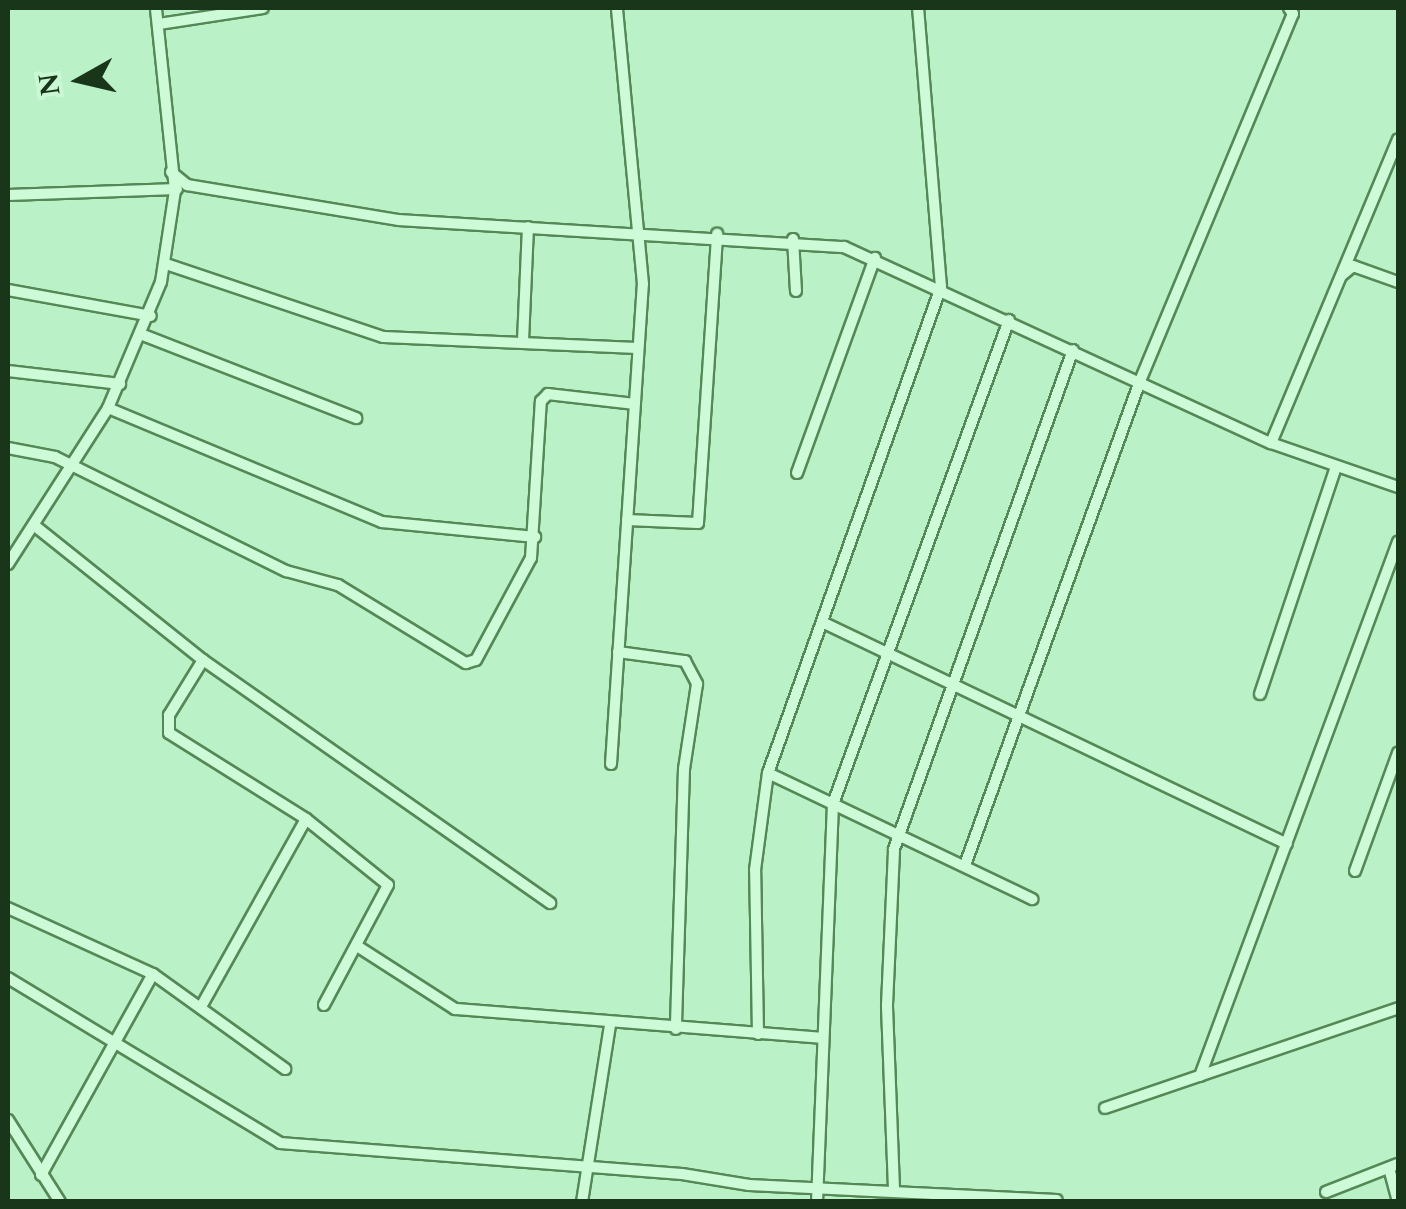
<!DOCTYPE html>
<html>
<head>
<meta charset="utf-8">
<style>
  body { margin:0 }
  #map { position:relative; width:1406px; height:1209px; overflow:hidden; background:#baf1c6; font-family:Spectral,serif }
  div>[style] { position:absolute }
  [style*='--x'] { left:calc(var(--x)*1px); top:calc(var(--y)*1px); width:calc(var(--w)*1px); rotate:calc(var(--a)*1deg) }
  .roads { filter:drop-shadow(2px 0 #548856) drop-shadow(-2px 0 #548856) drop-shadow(0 2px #548856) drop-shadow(0 -2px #548856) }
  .minor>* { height:10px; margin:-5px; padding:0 5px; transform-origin:5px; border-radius:5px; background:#cefbd7 }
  span { translate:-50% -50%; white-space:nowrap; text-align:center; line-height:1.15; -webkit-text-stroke:9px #caf8d4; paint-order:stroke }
  .frame { position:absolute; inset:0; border:10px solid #1a361a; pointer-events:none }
  .north { position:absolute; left:30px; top:30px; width:100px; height:100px; -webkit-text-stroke:8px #caf8d4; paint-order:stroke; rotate:262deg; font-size:28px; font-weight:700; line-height:40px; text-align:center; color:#1a361a }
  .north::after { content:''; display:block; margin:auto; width:35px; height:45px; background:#1a361a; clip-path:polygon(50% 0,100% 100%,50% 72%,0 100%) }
</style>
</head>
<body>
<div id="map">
  <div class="roads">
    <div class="minor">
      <i style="--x:159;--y:24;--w:105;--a:-8.7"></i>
      <i style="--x:171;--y:172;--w:21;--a:39"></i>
      <i style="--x:187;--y:185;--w:215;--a:9.4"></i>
      <i style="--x:399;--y:220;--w:446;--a:3.5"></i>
      <i style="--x:844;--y:247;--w:470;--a:24.7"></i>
      <i style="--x:1271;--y:443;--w:134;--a:19.1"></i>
      <i style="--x:8;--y:195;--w:169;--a:-2"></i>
      <i style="--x:793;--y:239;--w:52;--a:86.7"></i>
      <i style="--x:166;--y:264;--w:229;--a:18.6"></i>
      <i style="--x:383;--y:337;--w:255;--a:2.5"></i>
      <i style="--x:1342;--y:275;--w:14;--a:-39"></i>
      <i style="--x:1353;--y:266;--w:48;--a:19.6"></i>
      <i style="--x:8;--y:290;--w:145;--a:10.3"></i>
      <i style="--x:143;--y:335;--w:229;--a:21.3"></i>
      <i style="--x:523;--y:341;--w:114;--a:-87.5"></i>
      <i style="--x:8;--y:371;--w:113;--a:6.6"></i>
      <i style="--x:108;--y:408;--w:297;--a:22.6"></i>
      <i style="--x:382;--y:522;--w:154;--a:5.6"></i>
      <i style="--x:1271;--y:443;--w:329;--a:-67.3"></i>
      <i style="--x:8;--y:448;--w:48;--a:10.8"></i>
      <i style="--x:55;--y:457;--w:258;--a:26.3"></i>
      <i style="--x:286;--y:571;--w:54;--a:15.1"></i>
      <i style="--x:338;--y:585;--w:150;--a:31.4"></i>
      <i style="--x:466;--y:663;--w:10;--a:-17"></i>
      <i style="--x:476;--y:660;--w:116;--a:-61.7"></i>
      <i style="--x:531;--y:558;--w:157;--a:-86.4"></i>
      <i style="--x:541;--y:401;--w:10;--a:-45"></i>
      <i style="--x:548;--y:394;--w:87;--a:6.6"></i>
      <i style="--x:797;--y:473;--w:229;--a:-70.1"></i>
      <i style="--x:627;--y:520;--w:71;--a:2.4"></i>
      <i style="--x:698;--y:523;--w:290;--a:-86.2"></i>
      <i style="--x:35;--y:526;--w:215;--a:38.6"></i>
      <i style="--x:203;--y:660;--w:424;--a:35"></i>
      <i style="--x:8;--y:564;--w:185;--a:-57.3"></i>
      <i style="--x:108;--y:408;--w:137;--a:-67.2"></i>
      <i style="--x:161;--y:282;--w:93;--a:-81.3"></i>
      <i style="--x:175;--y:190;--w:183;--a:-96"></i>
      <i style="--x:822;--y:622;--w:515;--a:25.52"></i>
      <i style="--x:618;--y:652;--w:68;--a:7.7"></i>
      <i style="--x:685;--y:661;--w:26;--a:62"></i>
      <i style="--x:697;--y:684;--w:86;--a:98.7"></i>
      <i style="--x:684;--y:769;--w:260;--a:91.8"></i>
      <i style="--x:203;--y:660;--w:65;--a:121.7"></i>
      <i style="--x:169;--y:715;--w:18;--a:90"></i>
      <i style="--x:169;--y:733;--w:162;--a:32.1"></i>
      <i style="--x:306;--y:819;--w:105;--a:38.8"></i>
      <i style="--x:388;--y:885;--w:136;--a:118.1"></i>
      <i style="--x:1260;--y:694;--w:236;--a:-71.5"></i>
      <i style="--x:611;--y:764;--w:481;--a:-86.2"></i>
      <i style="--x:643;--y:284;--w:277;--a:-95.4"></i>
      <i style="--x:768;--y:773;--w:293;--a:25.5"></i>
      <i style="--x:965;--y:865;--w:515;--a:-70.12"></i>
      <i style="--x:1140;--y:381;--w:398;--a:-67.4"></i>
      <i style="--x:1293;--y:14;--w:7;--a:-124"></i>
      <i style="--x:1355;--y:871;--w:126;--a:-70"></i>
      <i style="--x:8;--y:908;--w:159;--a:24.5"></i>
      <i style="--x:153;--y:974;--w:163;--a:35.7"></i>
      <i style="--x:357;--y:946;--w:117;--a:32.7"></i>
      <i style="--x:455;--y:1009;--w:368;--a:4.5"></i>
      <i style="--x:8;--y:978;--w:318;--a:31.2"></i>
      <i style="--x:280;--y:1143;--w:403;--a:4.4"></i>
      <i style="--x:682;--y:1174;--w:68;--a:9.3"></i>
      <i style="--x:749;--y:1185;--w:308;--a:2.8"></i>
      <i style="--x:202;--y:1005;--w:213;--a:-60.8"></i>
      <i style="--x:758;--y:1034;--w:164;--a:-91"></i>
      <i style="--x:755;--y:870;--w:98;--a:-82.4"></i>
      <i style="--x:768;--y:773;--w:516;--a:-70.41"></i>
      <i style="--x:941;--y:287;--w:280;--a:-94.7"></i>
      <i style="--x:1200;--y:1076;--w:570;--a:-69.66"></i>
      <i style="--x:1105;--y:1108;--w:310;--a:-18.8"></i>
      <i style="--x:8;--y:1120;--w:97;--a:57.6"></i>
      <i style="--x:1389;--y:1168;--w:35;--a:75"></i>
      <i style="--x:41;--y:1175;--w:230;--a:-60.9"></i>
      <i style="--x:894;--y:1189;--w:184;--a:-92.2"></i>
      <i style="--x:887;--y:1005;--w:156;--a:-87.4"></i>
      <i style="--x:894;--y:849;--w:530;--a:-70.27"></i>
      <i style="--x:1326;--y:1192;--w:77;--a:-21.3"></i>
      <i style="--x:582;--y:1202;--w:178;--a:-81"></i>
      <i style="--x:817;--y:1202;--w:398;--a:-87.7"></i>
      <i style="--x:833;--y:804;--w:515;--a:-70.02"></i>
    </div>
  </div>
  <div class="frame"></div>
  <div class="north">N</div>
</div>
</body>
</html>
